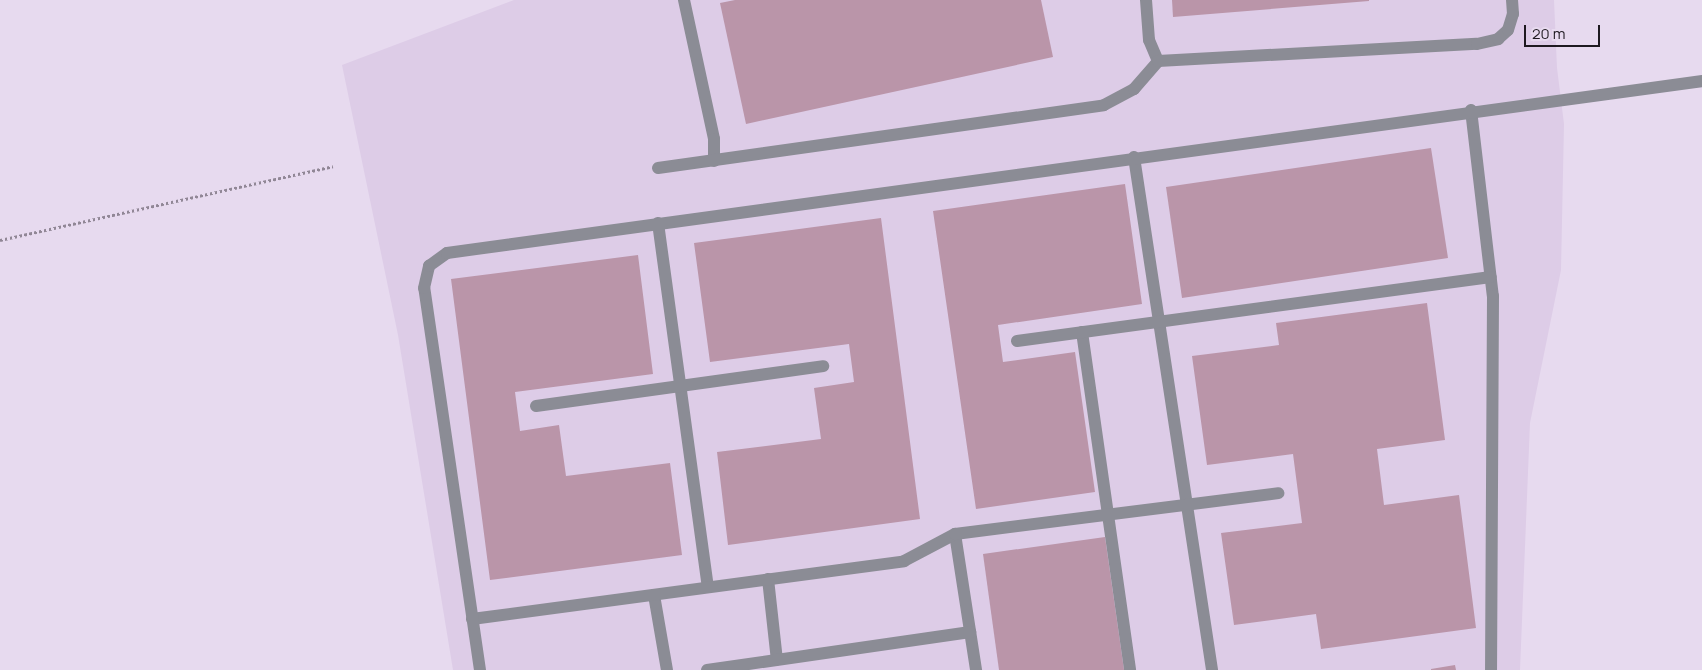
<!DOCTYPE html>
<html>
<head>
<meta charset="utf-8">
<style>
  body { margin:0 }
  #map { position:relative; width:1702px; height:670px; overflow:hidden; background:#e7daef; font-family:Manrope,sans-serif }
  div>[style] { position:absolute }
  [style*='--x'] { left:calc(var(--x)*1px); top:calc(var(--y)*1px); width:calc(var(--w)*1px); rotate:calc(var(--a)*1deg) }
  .built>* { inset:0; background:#ddcce7 }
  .building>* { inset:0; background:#ba95a9 }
  .path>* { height:3px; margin-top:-1.5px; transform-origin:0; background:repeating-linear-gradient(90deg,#918796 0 2.5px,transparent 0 5px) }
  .lane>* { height:12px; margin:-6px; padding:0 6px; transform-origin:6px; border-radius:6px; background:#8b8c95 }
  span { translate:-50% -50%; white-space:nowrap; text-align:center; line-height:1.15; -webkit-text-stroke:4.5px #e7daef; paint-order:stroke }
  .scale { position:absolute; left:1524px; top:25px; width:76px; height:22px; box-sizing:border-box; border:2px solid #1e1920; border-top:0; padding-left:6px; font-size:15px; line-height:18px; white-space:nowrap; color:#1e1920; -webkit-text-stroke:4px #e7daef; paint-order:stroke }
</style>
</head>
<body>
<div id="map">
  <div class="built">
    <i style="clip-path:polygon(514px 0,1554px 0,1557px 68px,1564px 124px,1561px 270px,1530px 423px,1520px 670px,453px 670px,398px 335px,342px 65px)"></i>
  </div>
  <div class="building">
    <i style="clip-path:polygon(735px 0,1041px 0,1053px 57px,746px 124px,720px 3px)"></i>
    <i style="clip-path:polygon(1172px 0,1369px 0,1369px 1px,1173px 17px)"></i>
    <i style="clip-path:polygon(1431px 148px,1448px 258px,1182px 298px,1166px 187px)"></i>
    <i style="clip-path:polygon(1125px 184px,1142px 304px,998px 325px,1003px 362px,1075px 352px,1095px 492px,976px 509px,933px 211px)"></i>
    <i style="clip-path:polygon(881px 218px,920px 519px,728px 545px,717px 452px,821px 439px,814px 388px,854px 382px,849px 344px,710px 362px,694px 243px)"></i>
    <i style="clip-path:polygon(638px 255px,653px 374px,515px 392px,520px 431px,559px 425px,566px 476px,670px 463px,682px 555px,490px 580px,451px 279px)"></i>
    <i style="clip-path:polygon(1427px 303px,1445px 440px,1377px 449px,1384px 505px,1459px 495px,1476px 628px,1321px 649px,1316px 614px,1234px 625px,1221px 533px,1302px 523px,1293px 454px,1207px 465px,1192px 356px,1279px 345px,1276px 323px)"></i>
    <i style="clip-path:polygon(1105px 537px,1124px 670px,999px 670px,983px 554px)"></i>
    <i style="clip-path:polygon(1455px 665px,1456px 670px,1431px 670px,1431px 669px)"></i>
  </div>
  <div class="path">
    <i style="--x:0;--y:240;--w:341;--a:-12.5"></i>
  </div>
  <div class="lane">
    <i style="--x:684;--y:0;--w:142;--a:77.8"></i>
    <i style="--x:714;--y:139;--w:22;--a:90"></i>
    <i style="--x:1146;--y:0;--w:40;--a:85.7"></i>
    <i style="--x:1149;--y:40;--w:23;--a:67"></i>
    <i style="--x:1471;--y:110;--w:187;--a:83.3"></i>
    <i style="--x:1493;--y:296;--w:374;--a:90.3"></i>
    <i style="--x:1134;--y:157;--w:519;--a:81.35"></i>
    <i style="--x:658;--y:168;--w:450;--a:-8"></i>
    <i style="--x:1104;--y:105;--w:34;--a:-28"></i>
    <i style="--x:1134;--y:89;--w:37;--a:-49"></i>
    <i style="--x:1158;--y:61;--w:319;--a:-3.1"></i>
    <i style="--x:1477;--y:44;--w:22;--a:-13"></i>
    <i style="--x:1498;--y:39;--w:13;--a:-42"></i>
    <i style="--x:1508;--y:30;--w:17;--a:-73"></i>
    <i style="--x:1513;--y:14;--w:14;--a:-94"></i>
    <i style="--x:658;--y:223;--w:367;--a:82.2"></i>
    <i style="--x:1082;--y:332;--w:341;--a:81.9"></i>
    <i style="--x:1017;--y:341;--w:478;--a:-7.7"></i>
    <i style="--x:536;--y:406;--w:290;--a:-7.9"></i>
    <i style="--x:955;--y:534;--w:138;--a:81.2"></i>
    <i style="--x:768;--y:579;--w:81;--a:83.7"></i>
    <i style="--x:654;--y:595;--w:76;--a:80.2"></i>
    <i style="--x:472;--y:619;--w:436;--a:-7.6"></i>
    <i style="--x:904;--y:561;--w:58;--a:-27.9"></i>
    <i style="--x:955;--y:534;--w:326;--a:-7.2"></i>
    <i style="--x:480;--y:670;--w:386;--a:-98.3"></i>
    <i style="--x:424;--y:288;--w:23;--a:-77"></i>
    <i style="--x:429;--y:266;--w:22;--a:-36"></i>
    <i style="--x:447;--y:253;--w:1267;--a:-7.8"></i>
    <i style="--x:707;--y:670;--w:266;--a:-8.2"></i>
  </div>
  <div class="scale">20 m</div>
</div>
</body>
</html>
